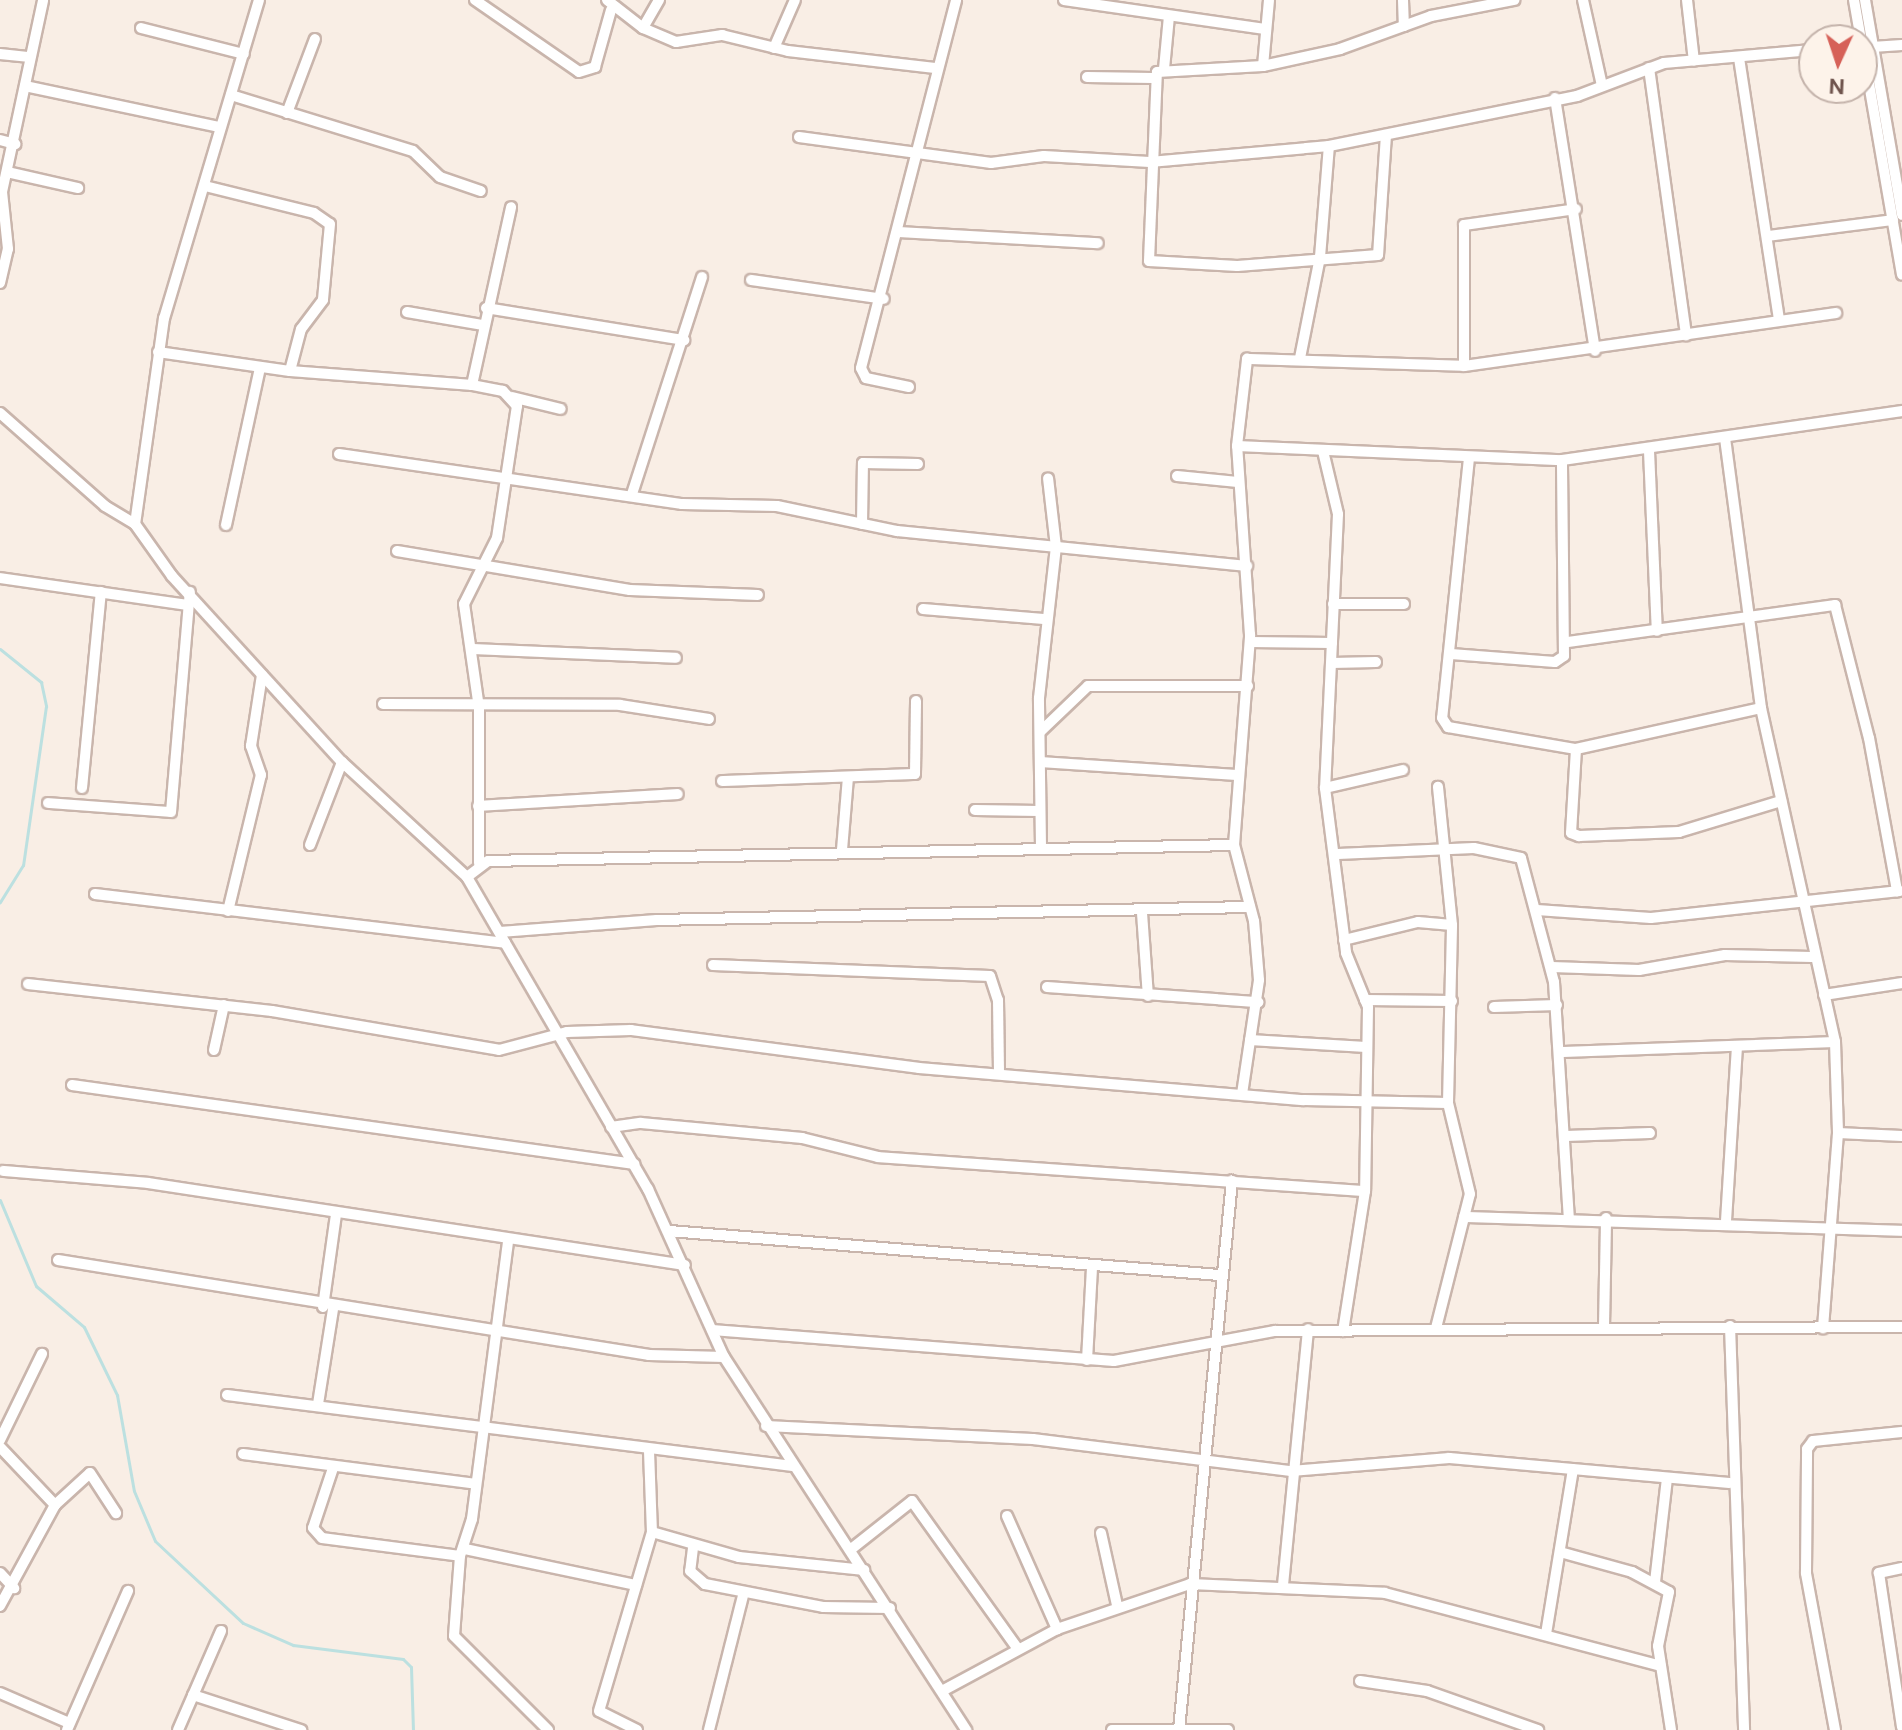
<!DOCTYPE html>
<html>
<head>
<meta charset="utf-8">
<style>
  body { margin:0 }
  #map { position:relative; width:1902px; height:1730px; overflow:hidden; background:#f9eee5; font-family:"DM Sans",sans-serif }
  div>[style] { position:absolute }
  [style*='--x'] { left:calc(var(--x)*1px); top:calc(var(--y)*1px); width:calc(var(--w)*1px); rotate:calc(var(--a)*1deg) }
  .stream>* { height:3px; margin:-1.5px; padding:0 1.5px; transform-origin:1.5px; border-radius:1.5px; background:#bce0e0 }
  .roads { filter:drop-shadow(2px 0 #c9b5ac) drop-shadow(-2px 0 #c9b5ac) drop-shadow(0 2px #c9b5ac) drop-shadow(0 -2px #c9b5ac) }
  .minor>* { height:10px; margin:-5px; padding:0 5px; transform-origin:5px; border-radius:5px; background:#fff }
  span { translate:-50% -50%; white-space:nowrap; text-align:center; line-height:1.15; -webkit-text-stroke:8px #fdf3ea; paint-order:stroke }
  .north { position:absolute; left:1798px; top:24px; width:80px; height:80px; box-sizing:border-box; background:#fdf3ea; border:2px solid #c4b3ab; border-radius:50%; rotate:183deg; font-size:22px; font-weight:700; line-height:32px; text-align:center; color:#6f544d }
  .north::after { content:''; display:block; margin:auto; width:28px; height:36px; background:#d66158; clip-path:polygon(50% 0,100% 100%,50% 72%,0 100%) }
</style>
</head>
<body>
<div id="map">
  <div class="stream">
    <i style="--x:0;--y:649;--w:53;--a:38.8"></i>
    <i style="--x:41;--y:682;--w:25;--a:78"></i>
    <i style="--x:46;--y:706;--w:161;--a:98.2"></i>
    <i style="--x:23;--y:865;--w:44;--a:121.9"></i>
    <i style="--x:0;--y:1200;--w:93;--a:67.3"></i>
    <i style="--x:36;--y:1286;--w:63;--a:40.5"></i>
    <i style="--x:84;--y:1327;--w:76;--a:64.1"></i>
    <i style="--x:117;--y:1395;--w:97;--a:80"></i>
    <i style="--x:134;--y:1491;--w:54;--a:67.2"></i>
    <i style="--x:155;--y:1541;--w:120;--a:43"></i>
    <i style="--x:243;--y:1623;--w:55;--a:23.7"></i>
    <i style="--x:293;--y:1645;--w:111;--a:7.3"></i>
    <i style="--x:403;--y:1659;--w:11;--a:45"></i>
    <i style="--x:411;--y:1667;--w:63;--a:88.2"></i>
  </div>
  <div class="roads">
    <div class="minor">
      <i style="--x:259;--y:0;--w:332;--a:106.6"></i>
      <i style="--x:164;--y:318;--w:208;--a:98"></i>
      <i style="--x:135;--y:524;--w:64;--a:54.6"></i>
      <i style="--x:172;--y:576;--w:252;--a:47.6"></i>
      <i style="--x:342;--y:762;--w:170;--a:42.6"></i>
      <i style="--x:467;--y:877;--w:361;--a:59.9"></i>
      <i style="--x:648;--y:1189;--w:184;--a:65.7"></i>
      <i style="--x:724;--y:1357;--w:445;--a:57"></i>
      <i style="--x:475;--y:0;--w:126;--a:34.7"></i>
      <i style="--x:579;--y:72;--w:17;--a:-17"></i>
      <i style="--x:595;--y:67;--w:59;--a:-74.3"></i>
      <i style="--x:607;--y:0;--w:46;--a:37.9"></i>
      <i style="--x:659;--y:0;--w:32;--a:120"></i>
      <i style="--x:643;--y:28;--w:36;--a:23"></i>
      <i style="--x:676;--y:42;--w:47;--a:-8.7"></i>
      <i style="--x:722;--y:35;--w:68;--a:13.6"></i>
      <i style="--x:788;--y:51;--w:148;--a:6.6"></i>
      <i style="--x:1064;--y:0;--w:203;--a:8.2"></i>
      <i style="--x:1403;--y:0;--w:26;--a:88"></i>
      <i style="--x:1583;--y:0;--w:88;--a:77.5"></i>
      <i style="--x:1687;--y:0;--w:61;--a:83.5"></i>
      <i style="--x:1854;--y:0;--w:41;--a:80.1"></i>
      <i style="--x:1865;--y:0;--w:218;--a:80.2"></i>
      <i style="--x:141;--y:28;--w:106;--a:14.2"></i>
      <i style="--x:1862;--y:43;--w:235;--a:80.2"></i>
      <i style="--x:1872;--y:47;--w:30;--a:-4"></i>
      <i style="--x:774;--y:48;--w:52;--a:-66.4"></i>
      <i style="--x:0;--y:54;--w:30;--a:6"></i>
      <i style="--x:1739;--y:58;--w:265;--a:81.3"></i>
      <i style="--x:1263;--y:66;--w:66;--a:-84.8"></i>
      <i style="--x:1649;--y:68;--w:270;--a:82.1"></i>
      <i style="--x:1164;--y:69;--w:53;--a:-84.6"></i>
      <i style="--x:1087;--y:77;--w:66;--a:0.9"></i>
      <i style="--x:25;--y:86;--w:199;--a:11.9"></i>
      <i style="--x:231;--y:95;--w:190;--a:17.1"></i>
      <i style="--x:413;--y:151;--w:37;--a:44"></i>
      <i style="--x:440;--y:177;--w:43;--a:18.9"></i>
      <i style="--x:1555;--y:98;--w:256;--a:81"></i>
      <i style="--x:287;--y:113;--w:79;--a:-69.3"></i>
      <i style="--x:1386;--y:135;--w:120;--a:93.8"></i>
      <i style="--x:1378;--y:255;--w:141;--a:175.5"></i>
      <i style="--x:1237;--y:266;--w:88;--a:-176.7"></i>
      <i style="--x:1149;--y:261;--w:189;--a:-87.6"></i>
      <i style="--x:1157;--y:72;--w:106;--a:-3.2"></i>
      <i style="--x:1263;--y:66;--w:79;--a:-12.4"></i>
      <i style="--x:1340;--y:49;--w:97;--a:-19.9"></i>
      <i style="--x:1431;--y:16;--w:85;--a:-10.9"></i>
      <i style="--x:799;--y:137;--w:194;--a:7.7"></i>
      <i style="--x:991;--y:163;--w:53;--a:-7.5"></i>
      <i style="--x:1044;--y:156;--w:106;--a:3.2"></i>
      <i style="--x:1150;--y:162;--w:180;--a:-5.1"></i>
      <i style="--x:1329;--y:146;--w:253;--a:-11.4"></i>
      <i style="--x:1577;--y:96;--w:93;--a:-20.8"></i>
      <i style="--x:1664;--y:63;--w:151;--a:-5"></i>
      <i style="--x:0;--y:140;--w:16;--a:15"></i>
      <i style="--x:7;--y:172;--w:73;--a:12.7"></i>
      <i style="--x:205;--y:186;--w:112;--a:13.9"></i>
      <i style="--x:314;--y:213;--w:19;--a:35"></i>
      <i style="--x:330;--y:224;--w:76;--a:95.3"></i>
      <i style="--x:323;--y:300;--w:36;--a:127"></i>
      <i style="--x:301;--y:329;--w:43;--a:104.7"></i>
      <i style="--x:899;--y:232;--w:199;--a:3.2"></i>
      <i style="--x:1768;--y:236;--w:126;--a:-7.3"></i>
      <i style="--x:751;--y:280;--w:134;--a:8.1"></i>
      <i style="--x:0;--y:283;--w:35;--a:-77"></i>
      <i style="--x:8;--y:249;--w:57;--a:-96"></i>
      <i style="--x:2;--y:192;--w:196;--a:-77.9"></i>
      <i style="--x:486;--y:308;--w:201;--a:9.2"></i>
      <i style="--x:407;--y:312;--w:76;--a:9.8"></i>
      <i style="--x:158;--y:352;--w:133;--a:8.2"></i>
      <i style="--x:290;--y:371;--w:183;--a:4.4"></i>
      <i style="--x:1300;--y:358;--w:103;--a:-78.8"></i>
      <i style="--x:1320;--y:257;--w:111;--a:-85.4"></i>
      <i style="--x:1464;--y:366;--w:141;--a:-90"></i>
      <i style="--x:1464;--y:225;--w:113;--a:-8.1"></i>
      <i style="--x:909;--y:387;--w:44;--a:-168.2"></i>
      <i style="--x:866;--y:378;--w:11;--a:-117"></i>
      <i style="--x:861;--y:368;--w:380;--a:-75.5"></i>
      <i style="--x:512;--y:397;--w:50;--a:13.8"></i>
      <i style="--x:0;--y:413;--w:140;--a:41.5"></i>
      <i style="--x:105;--y:506;--w:35;--a:31"></i>
      <i style="--x:1725;--y:438;--w:272;--a:82.4"></i>
      <i style="--x:1761;--y:708;--w:342;--a:77.5"></i>
      <i style="--x:1835;--y:1042;--w:91;--a:88.1"></i>
      <i style="--x:1838;--y:1133;--w:196;--a:94.4"></i>
      <i style="--x:1237;--y:446;--w:325;--a:2.5"></i>
      <i style="--x:1562;--y:460;--w:344;--a:-8.2"></i>
      <i style="--x:1323;--y:451;--w:65;--a:76.6"></i>
      <i style="--x:1338;--y:514;--w:274;--a:92.7"></i>
      <i style="--x:1325;--y:788;--w:166;--a:82.7"></i>
      <i style="--x:1346;--y:953;--w:58;--a:67.8"></i>
      <i style="--x:1368;--y:1007;--w:184;--a:90.9"></i>
      <i style="--x:1365;--y:1191;--w:142;--a:98.9"></i>
      <i style="--x:1649;--y:451;--w:180;--a:87.5"></i>
      <i style="--x:339;--y:454;--w:347;--a:8.3"></i>
      <i style="--x:682;--y:504;--w:95;--a:1.2"></i>
      <i style="--x:777;--y:506;--w:123;--a:11.8"></i>
      <i style="--x:897;--y:531;--w:352;--a:5.7"></i>
      <i style="--x:1469;--y:458;--w:261;--a:95.9"></i>
      <i style="--x:1442;--y:718;--w:11;--a:56"></i>
      <i style="--x:1448;--y:727;--w:130;--a:9.8"></i>
      <i style="--x:1576;--y:749;--w:189;--a:-12.5"></i>
      <i style="--x:1177;--y:476;--w:61;--a:5.6"></i>
      <i style="--x:632;--y:494;--w:228;--a:-72.1"></i>
      <i style="--x:862;--y:524;--w:61;--a:-89.1"></i>
      <i style="--x:863;--y:463;--w:55;--a:1"></i>
      <i style="--x:226;--y:525;--w:161;--a:-77.8"></i>
      <i style="--x:397;--y:551;--w:236;--a:9.5"></i>
      <i style="--x:630;--y:590;--w:128;--a:2.2"></i>
      <i style="--x:0;--y:578;--w:190;--a:8.2"></i>
      <i style="--x:1333;--y:604;--w:71;--a:0"></i>
      <i style="--x:923;--y:609;--w:121;--a:4.7"></i>
      <i style="--x:1250;--y:642;--w:82;--a:0.7"></i>
      <i style="--x:1568;--y:642;--w:270;--a:-7.9"></i>
      <i style="--x:1835;--y:605;--w:137;--a:75.7"></i>
      <i style="--x:1869;--y:738;--w:156;--a:79.6"></i>
      <i style="--x:472;--y:649;--w:204;--a:2.5"></i>
      <i style="--x:1451;--y:654;--w:104;--a:4.4"></i>
      <i style="--x:1555;--y:662;--w:11;--a:-34"></i>
      <i style="--x:1564;--y:656;--w:196;--a:-90.6"></i>
      <i style="--x:1332;--y:663;--w:44;--a:-1.3"></i>
      <i style="--x:383;--y:704;--w:237;--a:0.2"></i>
      <i style="--x:620;--y:705;--w:90;--a:8.9"></i>
      <i style="--x:1040;--y:732;--w:66;--a:-43.8"></i>
      <i style="--x:1088;--y:686;--w:160;--a:0"></i>
      <i style="--x:1576;--y:749;--w:84;--a:93.4"></i>
      <i style="--x:1571;--y:833;--w:9;--a:21"></i>
      <i style="--x:1579;--y:836;--w:100;--a:-2.3"></i>
      <i style="--x:1679;--y:832;--w:107;--a:-16.9"></i>
      <i style="--x:1040;--y:762;--w:197;--a:3.8"></i>
      <i style="--x:722;--y:781;--w:193;--a:-2.1"></i>
      <i style="--x:915;--y:774;--w:73;--a:-89.2"></i>
      <i style="--x:82;--y:788;--w:197;--a:-84.5"></i>
      <i style="--x:1325;--y:788;--w:80;--a:-13"></i>
      <i style="--x:48;--y:803;--w:123;--a:4.2"></i>
      <i style="--x:171;--y:812;--w:221;--a:-85.1"></i>
      <i style="--x:478;--y:806;--w:200;--a:-3.4"></i>
      <i style="--x:975;--y:810;--w:64;--a:0.9"></i>
      <i style="--x:310;--y:845;--w:89;--a:-68.9"></i>
      <i style="--x:1041;--y:847;--w:149;--a:-90.8"></i>
      <i style="--x:1039;--y:698;--w:152;--a:-83.6"></i>
      <i style="--x:1056;--y:547;--w:69;--a:-96.6"></i>
      <i style="--x:842;--y:850;--w:73;--a:-85.3"></i>
      <i style="--x:1338;--y:854;--w:136;--a:-2.5"></i>
      <i style="--x:1474;--y:848;--w:48;--a:12"></i>
      <i style="--x:1521;--y:858;--w:128;--a:75.1"></i>
      <i style="--x:1554;--y:982;--w:236;--a:86.4"></i>
      <i style="--x:479;--y:863;--w:155;--a:-90"></i>
      <i style="--x:479;--y:708;--w:105;--a:-98.2"></i>
      <i style="--x:464;--y:604;--w:74;--a:-63.4"></i>
      <i style="--x:497;--y:538;--w:134;--a:-81.4"></i>
      <i style="--x:517;--y:406;--w:21;--a:-133"></i>
      <i style="--x:503;--y:391;--w:32;--a:-169"></i>
      <i style="--x:472;--y:385;--w:182;--a:-77.6"></i>
      <i style="--x:467;--y:877;--w:26;--a:-37"></i>
      <i style="--x:488;--y:861;--w:746;--a:-1.23"></i>
      <i style="--x:95;--y:894;--w:413;--a:6.8"></i>
      <i style="--x:1537;--y:910;--w:114;--a:4"></i>
      <i style="--x:1651;--y:918;--w:250;--a:-6.2"></i>
      <i style="--x:228;--y:911;--w:140;--a:-76.4"></i>
      <i style="--x:261;--y:775;--w:31;--a:-109"></i>
      <i style="--x:251;--y:746;--w:72;--a:-81.2"></i>
      <i style="--x:1142;--y:913;--w:83;--a:85.9"></i>
      <i style="--x:500;--y:932;--w:157;--a:-4.4"></i>
      <i style="--x:657;--y:920;--w:593;--a:-1.26"></i>
      <i style="--x:1344;--y:940;--w:76;--a:-13.7"></i>
      <i style="--x:1418;--y:922;--w:34;--a:5"></i>
      <i style="--x:713;--y:965;--w:277;--a:2.3"></i>
      <i style="--x:990;--y:976;--w:25;--a:72"></i>
      <i style="--x:998;--y:1000;--w:72;--a:89.2"></i>
      <i style="--x:1552;--y:967;--w:87;--a:2"></i>
      <i style="--x:1639;--y:970;--w:87;--a:-9.9"></i>
      <i style="--x:1725;--y:955;--w:87;--a:1.3"></i>
      <i style="--x:28;--y:984;--w:245;--a:6.3"></i>
      <i style="--x:272;--y:1011;--w:230;--a:9.7"></i>
      <i style="--x:499;--y:1050;--w:70;--a:-14.8"></i>
      <i style="--x:567;--y:1032;--w:64;--a:-1.8"></i>
      <i style="--x:631;--y:1030;--w:290;--a:7.5"></i>
      <i style="--x:919;--y:1068;--w:386;--a:4.8"></i>
      <i style="--x:1304;--y:1100;--w:144;--a:1.2"></i>
      <i style="--x:1047;--y:987;--w:212;--a:4.1"></i>
      <i style="--x:1824;--y:995;--w:79;--a:-8.7"></i>
      <i style="--x:1365;--y:1000;--w:87;--a:0.7"></i>
      <i style="--x:1494;--y:1007;--w:63;--a:-1.8"></i>
      <i style="--x:1250;--y:1040;--w:116;--a:3.5"></i>
      <i style="--x:214;--y:1050;--w:46;--a:-77.5"></i>
      <i style="--x:1563;--y:1052;--w:272;--a:-2.1"></i>
      <i style="--x:72;--y:1085;--w:568;--a:8"></i>
      <i style="--x:1242;--y:1094;--w:115;--a:-81.5"></i>
      <i style="--x:1259;--y:980;--w:59;--a:-94.8"></i>
      <i style="--x:1254;--y:921;--w:79;--a:-104.7"></i>
      <i style="--x:1234;--y:845;--w:211;--a:-85.6"></i>
      <i style="--x:1250;--y:635;--w:189;--a:-93.9"></i>
      <i style="--x:1237;--y:446;--w:88;--a:-83.4"></i>
      <i style="--x:1247;--y:359;--w:217;--a:1.8"></i>
      <i style="--x:1464;--y:366;--w:376;--a:-8.1"></i>
      <i style="--x:611;--y:1127;--w:30;--a:-8"></i>
      <i style="--x:641;--y:1123;--w:162;--a:5.3"></i>
      <i style="--x:802;--y:1138;--w:78;--a:14"></i>
      <i style="--x:878;--y:1157;--w:488;--a:4"></i>
      <i style="--x:1838;--y:1133;--w:64;--a:2.7"></i>
      <i style="--x:1566;--y:1136;--w:84;--a:-2"></i>
      <i style="--x:3;--y:1171;--w:145;--a:4.7"></i>
      <i style="--x:148;--y:1183;--w:543;--a:8.68"></i>
      <i style="--x:1464;--y:1217;--w:438;--a:1.8"></i>
      <i style="--x:1726;--y:1221;--w:174;--a:-86.4"></i>
      <i style="--x:669;--y:1231;--w:552;--a:4.57"></i>
      <i style="--x:58;--y:1260;--w:599;--a:9.13"></i>
      <i style="--x:649;--y:1355;--w:75;--a:1.5"></i>
      <i style="--x:323;--y:1307;--w:93;--a:-82"></i>
      <i style="--x:1604;--y:1326;--w:108;--a:-88.9"></i>
      <i style="--x:1730;--y:1326;--w:404;--a:88"></i>
      <i style="--x:1436;--y:1328;--w:138;--a:-75.8"></i>
      <i style="--x:1470;--y:1194;--w:94;--a:-103.6"></i>
      <i style="--x:1448;--y:1103;--w:178;--a:-88.7"></i>
      <i style="--x:1452;--y:925;--w:139;--a:-95.8"></i>
      <i style="--x:712;--y:1330;--w:403;--a:4.4"></i>
      <i style="--x:1114;--y:1361;--w:164;--a:-10.6"></i>
      <i style="--x:1275;--y:1331;--w:627;--a:-0.37"></i>
      <i style="--x:1087;--y:1360;--w:91;--a:-86.9"></i>
      <i style="--x:227;--y:1395;--w:570;--a:7.15"></i>
      <i style="--x:318;--y:1404;--w:96;--a:-81"></i>
      <i style="--x:766;--y:1426;--w:267;--a:2.8"></i>
      <i style="--x:1033;--y:1439;--w:260;--a:7.1"></i>
      <i style="--x:1291;--y:1471;--w:159;--a:-4.7"></i>
      <i style="--x:1449;--y:1458;--w:282;--a:5.1"></i>
      <i style="--x:0;--y:1440;--w:96;--a:-64"></i>
      <i style="--x:0;--y:1447;--w:80;--a:46.5"></i>
      <i style="--x:55;--y:1505;--w:115;--a:118.6"></i>
      <i style="--x:649;--y:1451;--w:81;--a:87.9"></i>
      <i style="--x:652;--y:1532;--w:91;--a:16"></i>
      <i style="--x:739;--y:1557;--w:126;--a:5.9"></i>
      <i style="--x:243;--y:1454;--w:235;--a:7.3"></i>
      <i style="--x:333;--y:1468;--w:63;--a:108.4"></i>
      <i style="--x:313;--y:1528;--w:13;--a:48"></i>
      <i style="--x:322;--y:1538;--w:139;--a:7.4"></i>
      <i style="--x:460;--y:1556;--w:39;--a:-72"></i>
      <i style="--x:472;--y:1519;--w:281;--a:-82.6"></i>
      <i style="--x:55;--y:1505;--w:47;--a:-42.4"></i>
      <i style="--x:90;--y:1473;--w:48;--a:57"></i>
      <i style="--x:1007;--y:1516;--w:124;--a:66.1"></i>
      <i style="--x:1101;--y:1533;--w:74;--a:77.5"></i>
      <i style="--x:693;--y:1548;--w:23;--a:97"></i>
      <i style="--x:690;--y:1571;--w:20;--a:41"></i>
      <i style="--x:705;--y:1584;--w:120;--a:11"></i>
      <i style="--x:823;--y:1607;--w:67;--a:0.9"></i>
      <i style="--x:465;--y:1549;--w:175;--a:11.9"></i>
      <i style="--x:850;--y:1550;--w:79;--a:-38.3"></i>
      <i style="--x:912;--y:1501;--w:182;--a:54.4"></i>
      <i style="--x:1560;--y:1552;--w:75;--a:15.5"></i>
      <i style="--x:1632;--y:1572;--w:42;--a:28.4"></i>
      <i style="--x:1669;--y:1592;--w:55;--a:101.5"></i>
      <i style="--x:1658;--y:1646;--w:85;--a:81.2"></i>
      <i style="--x:460;--y:1556;--w:80;--a:94.3"></i>
      <i style="--x:454;--y:1636;--w:133;--a:45"></i>
      <i style="--x:1902;--y:1568;--w:24;--a:168"></i>
      <i style="--x:1879;--y:1573;--w:156;--a:81.5"></i>
      <i style="--x:0;--y:1573;--w:21;--a:47"></i>
      <i style="--x:1655;--y:1582;--w:104;--a:-83.4"></i>
      <i style="--x:1283;--y:1585;--w:257;--a:-84.4"></i>
      <i style="--x:1546;--y:1634;--w:167;--a:-80.7"></i>
      <i style="--x:1360;--y:1681;--w:68;--a:8.5"></i>
      <i style="--x:1427;--y:1691;--w:118;--a:19.4"></i>
      <i style="--x:942;--y:1691;--w:131;--a:-28.3"></i>
      <i style="--x:1057;--y:1629;--w:140;--a:-18.7"></i>
      <i style="--x:1190;--y:1584;--w:195;--a:2.6"></i>
      <i style="--x:1385;--y:1593;--w:285;--a:14.8"></i>
      <i style="--x:0;--y:1693;--w:75;--a:23.5"></i>
      <i style="--x:193;--y:1695;--w:114;--a:18"></i>
      <i style="--x:67;--y:1730;--w:152;--a:-66.3"></i>
      <i style="--x:178;--y:1730;--w:108;--a:-66.5"></i>
      <i style="--x:637;--y:1730;--w:42;--a:-153.4"></i>
      <i style="--x:599;--y:1711;--w:187;--a:-73.5"></i>
      <i style="--x:709;--y:1730;--w:142;--a:-75.8"></i>
      <i style="--x:1112;--y:1730;--w:116;--a:0"></i>
      <i style="--x:1179;--y:1730;--w:552;--a:-84.49"></i>
      <i style="--x:1835;--y:1730;--w:160;--a:-100.5"></i>
      <i style="--x:1806;--y:1573;--w:124;--a:-89.5"></i>
      <i style="--x:1807;--y:1449;--w:10;--a:-53"></i>
      <i style="--x:1813;--y:1441;--w:89;--a:-5.8"></i>
    </div>
  </div>
  <div class="north">N</div>
</div>
</body>
</html>
